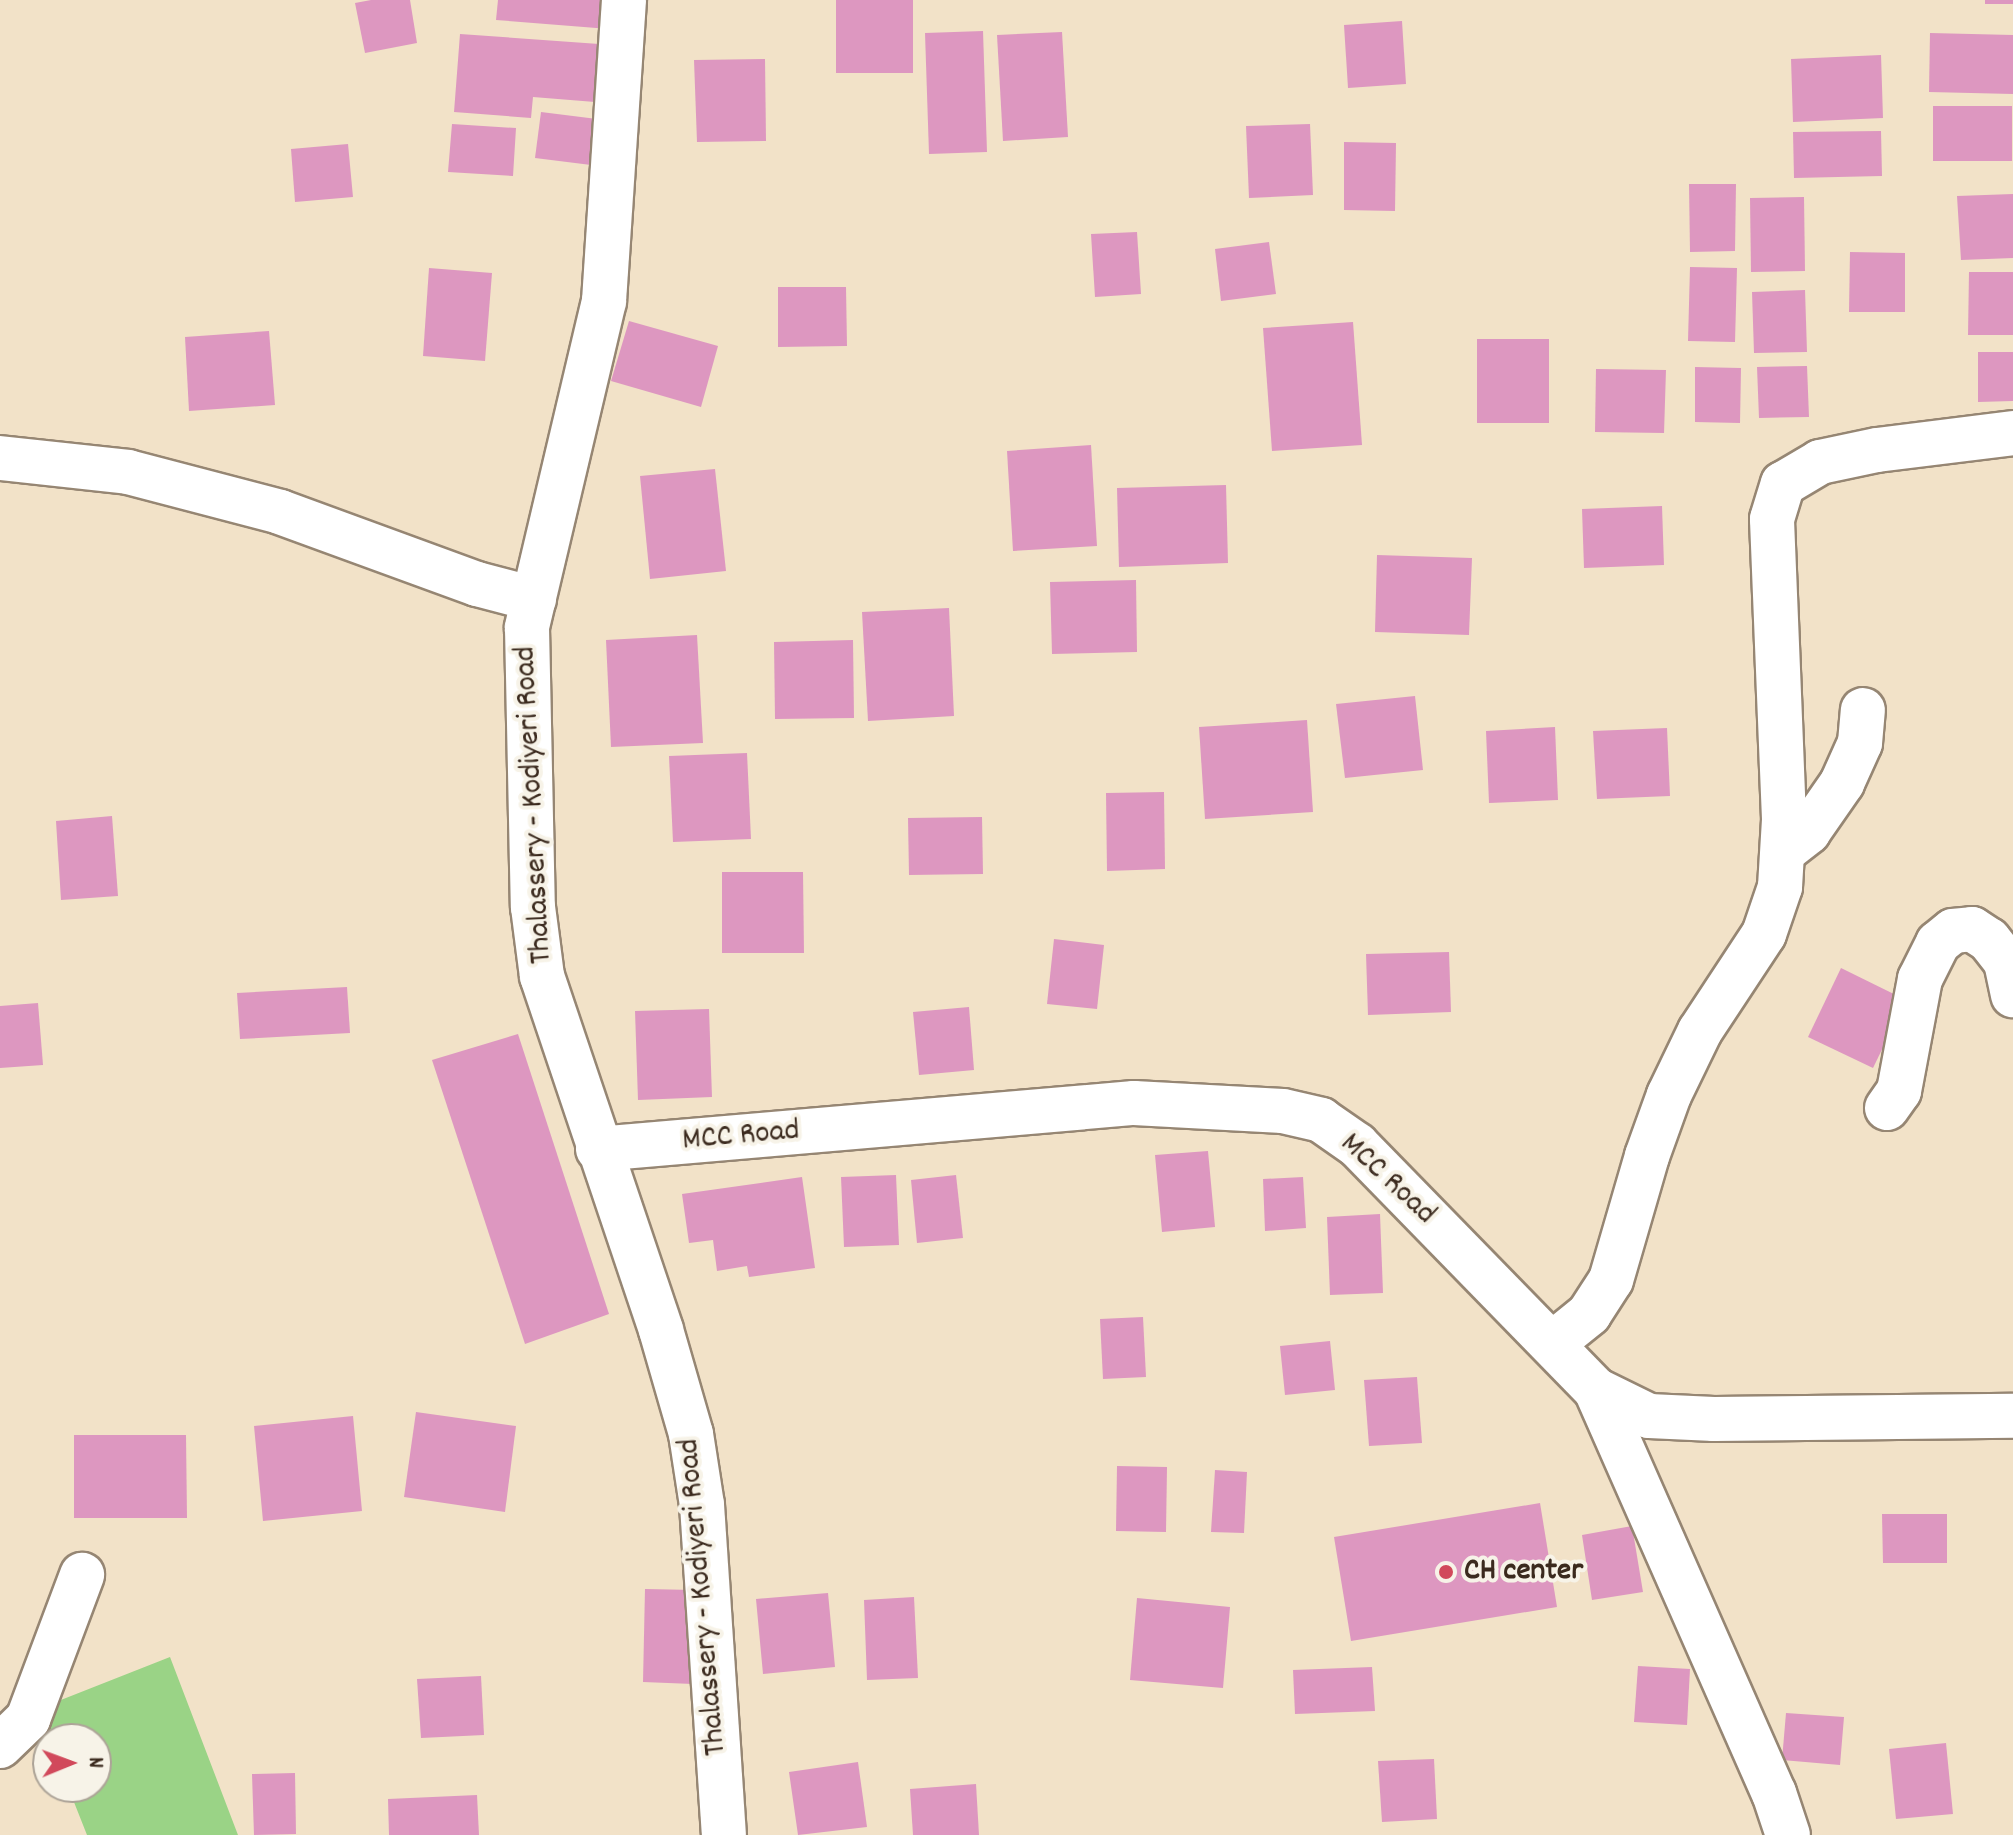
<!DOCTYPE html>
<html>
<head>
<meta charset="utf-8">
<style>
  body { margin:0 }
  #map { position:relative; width:2013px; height:1835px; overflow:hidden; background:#f2e2c8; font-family:Dekko,sans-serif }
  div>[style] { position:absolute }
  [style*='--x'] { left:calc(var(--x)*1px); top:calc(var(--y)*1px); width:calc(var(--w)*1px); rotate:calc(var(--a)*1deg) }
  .green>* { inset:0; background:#9ad386 }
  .building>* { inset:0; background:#dd97c0 }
  .roads { filter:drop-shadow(2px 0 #968673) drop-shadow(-2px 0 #968673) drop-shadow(0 2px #968673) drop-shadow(0 -2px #968673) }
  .street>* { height:44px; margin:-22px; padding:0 22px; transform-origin:22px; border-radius:22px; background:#fff }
  .secondary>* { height:44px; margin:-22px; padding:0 22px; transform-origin:22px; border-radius:22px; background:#fff }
  .dots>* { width:22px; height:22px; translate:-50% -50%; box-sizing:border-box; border:4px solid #f7f3e8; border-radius:50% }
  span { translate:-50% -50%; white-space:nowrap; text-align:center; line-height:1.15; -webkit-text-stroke:8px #f7f3e8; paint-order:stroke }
  .street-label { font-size:32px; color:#3b2a1e }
  .poi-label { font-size:32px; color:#3b2a1e; font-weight:700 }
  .left { translate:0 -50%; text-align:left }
  .north { position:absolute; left:32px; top:1723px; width:80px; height:80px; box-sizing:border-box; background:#f7f3e8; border:2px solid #aca397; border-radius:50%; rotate:89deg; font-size:22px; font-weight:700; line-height:32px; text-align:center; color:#3b2a1e }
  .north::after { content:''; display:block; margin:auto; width:28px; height:36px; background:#d1495b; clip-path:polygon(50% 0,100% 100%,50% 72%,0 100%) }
</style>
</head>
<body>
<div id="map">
  <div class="green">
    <i style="clip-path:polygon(170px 1657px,238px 1835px,87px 1835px,68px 1787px,96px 1787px,96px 1739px,50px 1739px,38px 1709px)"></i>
  </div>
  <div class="building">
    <i style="clip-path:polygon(371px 0,410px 0,417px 43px,365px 53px,355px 3px)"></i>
    <i style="clip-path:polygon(498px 0,611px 0,609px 29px,496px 20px)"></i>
    <i style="clip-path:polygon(836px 0,913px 0,913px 73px,836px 73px)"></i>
    <i style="clip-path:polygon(1985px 0,2013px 0,2013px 4px,1985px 4px)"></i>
    <i style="clip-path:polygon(1402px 21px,1406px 84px,1348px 88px,1344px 25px)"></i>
    <i style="clip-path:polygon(983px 31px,987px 152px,929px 154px,925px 33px)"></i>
    <i style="clip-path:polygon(1062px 32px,1068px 137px,1003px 141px,997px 35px)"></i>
    <i style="clip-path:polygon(1930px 33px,2013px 35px,2013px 94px,1929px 92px)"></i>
    <i style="clip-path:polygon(460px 34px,599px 44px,595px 102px,533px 97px,531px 118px,454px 112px)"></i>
    <i style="clip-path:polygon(1881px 55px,1883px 118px,1793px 122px,1791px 59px)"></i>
    <i style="clip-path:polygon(765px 59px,766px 141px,697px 142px,694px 60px)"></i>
    <i style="clip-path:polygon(1933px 106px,2012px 106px,2012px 161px,1933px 161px)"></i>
    <i style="clip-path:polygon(541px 112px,597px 119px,591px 165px,535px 158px)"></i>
    <i style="clip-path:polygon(452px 124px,516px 128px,513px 176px,448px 172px)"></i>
    <i style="clip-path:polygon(1310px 124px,1313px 195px,1249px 198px,1246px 126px)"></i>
    <i style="clip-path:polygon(1881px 131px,1882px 176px,1794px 178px,1793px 132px)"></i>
    <i style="clip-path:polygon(1344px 142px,1396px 143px,1395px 211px,1344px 210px)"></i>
    <i style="clip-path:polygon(348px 144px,353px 197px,295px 202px,291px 149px)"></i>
    <i style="clip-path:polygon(1689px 184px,1736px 184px,1735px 251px,1690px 252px)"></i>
    <i style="clip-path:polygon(2013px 194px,2013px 258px,1961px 260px,1957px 196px)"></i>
    <i style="clip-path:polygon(1804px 197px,1805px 271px,1751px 272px,1750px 198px)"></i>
    <i style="clip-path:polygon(1137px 232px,1141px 294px,1095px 297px,1091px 234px)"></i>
    <i style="clip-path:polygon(1269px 242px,1276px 294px,1221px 301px,1215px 249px)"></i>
    <i style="clip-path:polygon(1850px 252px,1905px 253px,1905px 312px,1849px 312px)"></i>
    <i style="clip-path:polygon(1690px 267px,1737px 268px,1735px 342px,1688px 341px)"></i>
    <i style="clip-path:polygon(429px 268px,492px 273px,485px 361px,423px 356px)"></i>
    <i style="clip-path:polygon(1969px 272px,2013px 272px,2013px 335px,1968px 335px)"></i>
    <i style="clip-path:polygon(778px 287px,846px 287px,847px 346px,778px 347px)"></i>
    <i style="clip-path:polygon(1805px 290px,1807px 352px,1754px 353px,1752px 292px)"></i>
    <i style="clip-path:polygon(629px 321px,718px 346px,701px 407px,611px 381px)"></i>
    <i style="clip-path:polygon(1353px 322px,1362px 445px,1272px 451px,1263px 328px)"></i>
    <i style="clip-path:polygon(269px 331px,275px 405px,189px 411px,185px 337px)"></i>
    <i style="clip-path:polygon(1477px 339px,1549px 339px,1549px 423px,1477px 423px)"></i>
    <i style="clip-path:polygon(1978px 352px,2013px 352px,2013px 401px,1978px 402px)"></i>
    <i style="clip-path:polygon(1807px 366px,1809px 417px,1759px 418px,1757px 367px)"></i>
    <i style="clip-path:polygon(1695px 367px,1741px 368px,1740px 423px,1695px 422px)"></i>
    <i style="clip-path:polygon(1596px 369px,1666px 370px,1664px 433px,1595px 432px)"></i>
    <i style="clip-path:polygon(1091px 445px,1097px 546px,1013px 551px,1007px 451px)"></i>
    <i style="clip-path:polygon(715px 469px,726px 571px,650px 579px,640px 476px)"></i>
    <i style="clip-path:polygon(1226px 485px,1228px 563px,1119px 567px,1117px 488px)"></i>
    <i style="clip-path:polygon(1662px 506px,1664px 565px,1584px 568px,1582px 509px)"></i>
    <i style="clip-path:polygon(1377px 555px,1472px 558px,1469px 635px,1375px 632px)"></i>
    <i style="clip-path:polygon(1136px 580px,1137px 652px,1052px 654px,1050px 582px)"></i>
    <i style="clip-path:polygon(949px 608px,954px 716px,868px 721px,862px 612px)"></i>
    <i style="clip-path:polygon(697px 635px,703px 743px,611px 747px,606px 640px)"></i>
    <i style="clip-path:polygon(853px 640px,854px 718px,775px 719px,774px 642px)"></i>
    <i style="clip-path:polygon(1415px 696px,1423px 770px,1345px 778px,1336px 704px)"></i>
    <i style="clip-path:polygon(1307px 720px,1313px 812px,1205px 819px,1199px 727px)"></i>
    <i style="clip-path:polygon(1555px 727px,1558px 800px,1489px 803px,1486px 731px)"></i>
    <i style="clip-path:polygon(1667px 728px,1670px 796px,1597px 799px,1593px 731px)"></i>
    <i style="clip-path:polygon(747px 753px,751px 839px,673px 842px,669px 756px)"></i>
    <i style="clip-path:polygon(1164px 792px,1165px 869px,1107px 871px,1106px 793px)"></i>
    <i style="clip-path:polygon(112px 816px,118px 896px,61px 900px,56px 821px)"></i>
    <i style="clip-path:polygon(982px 817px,983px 874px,909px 875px,908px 818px)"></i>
    <i style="clip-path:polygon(722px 872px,803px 872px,804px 953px,722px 953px)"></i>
    <i style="clip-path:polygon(1054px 939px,1104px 945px,1097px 1009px,1047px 1004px)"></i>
    <i style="clip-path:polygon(1449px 952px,1451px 1012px,1368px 1015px,1366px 954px)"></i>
    <i style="clip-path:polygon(1841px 968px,1906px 1000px,1873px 1068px,1808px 1037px)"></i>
    <i style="clip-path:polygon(347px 987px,350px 1033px,240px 1039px,237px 993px)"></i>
    <i style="clip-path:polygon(38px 1003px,43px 1065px,0 1068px,0 1006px)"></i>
    <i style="clip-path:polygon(969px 1007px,974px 1070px,919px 1075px,913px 1012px)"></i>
    <i style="clip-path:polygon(709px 1009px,712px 1097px,638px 1100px,635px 1011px)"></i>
    <i style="clip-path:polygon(518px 1034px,609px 1314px,525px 1344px,432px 1060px)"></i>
    <i style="clip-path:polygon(1208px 1151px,1215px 1227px,1162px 1232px,1155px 1155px)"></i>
    <i style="clip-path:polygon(896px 1175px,899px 1245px,844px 1247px,841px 1177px)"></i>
    <i style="clip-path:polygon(956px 1175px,963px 1238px,917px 1243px,911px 1180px)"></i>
    <i style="clip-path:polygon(802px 1177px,815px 1268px,749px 1277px,747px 1266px,717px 1271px,713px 1240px,689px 1243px,682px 1194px)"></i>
    <i style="clip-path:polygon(1303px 1177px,1306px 1228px,1265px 1231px,1263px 1179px)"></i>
    <i style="clip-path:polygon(1380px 1214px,1383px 1293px,1330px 1295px,1327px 1217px)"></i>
    <i style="clip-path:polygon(1143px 1317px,1146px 1377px,1103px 1379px,1100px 1319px)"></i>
    <i style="clip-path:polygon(1330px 1341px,1335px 1390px,1285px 1395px,1280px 1346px)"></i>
    <i style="clip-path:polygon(1417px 1377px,1422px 1443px,1369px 1446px,1364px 1380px)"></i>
    <i style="clip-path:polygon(416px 1412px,516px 1426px,505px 1512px,404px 1497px)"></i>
    <i style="clip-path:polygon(353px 1416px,362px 1511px,263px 1521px,254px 1426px)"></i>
    <i style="clip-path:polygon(74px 1435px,186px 1435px,187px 1518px,74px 1518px)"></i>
    <i style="clip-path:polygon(1117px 1466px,1167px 1467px,1166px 1532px,1116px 1531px)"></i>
    <i style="clip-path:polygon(1215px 1470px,1247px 1472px,1244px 1533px,1211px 1532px)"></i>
    <i style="clip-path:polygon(1540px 1503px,1557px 1607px,1351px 1641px,1334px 1537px)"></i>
    <i style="clip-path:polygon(1882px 1514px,1947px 1514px,1947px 1563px,1883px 1563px)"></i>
    <i style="clip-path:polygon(1632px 1526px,1643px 1592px,1592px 1600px,1582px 1535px)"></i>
    <i style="clip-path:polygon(645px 1589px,695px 1590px,693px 1684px,643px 1682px)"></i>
    <i style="clip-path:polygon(828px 1593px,835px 1667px,763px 1674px,756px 1599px)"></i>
    <i style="clip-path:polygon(914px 1597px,918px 1678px,867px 1680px,864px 1600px)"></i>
    <i style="clip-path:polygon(1137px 1598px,1230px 1607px,1223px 1688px,1130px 1680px)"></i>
    <i style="clip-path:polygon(1638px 1666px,1690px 1669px,1687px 1725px,1634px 1722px)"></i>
    <i style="clip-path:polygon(1372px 1667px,1375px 1711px,1295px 1714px,1293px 1670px)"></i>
    <i style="clip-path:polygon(481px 1676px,484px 1735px,421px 1738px,417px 1679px)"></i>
    <i style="clip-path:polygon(1786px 1713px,1844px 1717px,1840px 1765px,1782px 1760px)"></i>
    <i style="clip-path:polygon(1946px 1743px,1953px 1814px,1896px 1819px,1889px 1749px)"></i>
    <i style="clip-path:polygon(1434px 1759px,1437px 1819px,1382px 1822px,1378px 1761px)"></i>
    <i style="clip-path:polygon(858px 1762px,867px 1827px,798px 1835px,789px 1772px)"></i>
    <i style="clip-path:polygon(295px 1773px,296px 1834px,254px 1835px,252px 1774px)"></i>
    <i style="clip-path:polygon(976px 1784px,979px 1835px,913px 1835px,910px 1789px)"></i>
    <i style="clip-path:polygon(477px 1795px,479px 1835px,389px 1835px,388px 1799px)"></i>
  </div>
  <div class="roads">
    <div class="street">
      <i style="--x:0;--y:458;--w:129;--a:6.2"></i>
      <i style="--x:128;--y:472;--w:157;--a:14.7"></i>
      <i style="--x:280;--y:512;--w:210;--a:20.1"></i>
      <i style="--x:477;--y:584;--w:59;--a:14.7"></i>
      <i style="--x:1784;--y:851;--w:31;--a:-38"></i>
      <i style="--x:1808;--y:832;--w:60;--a:-55.2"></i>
      <i style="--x:1842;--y:783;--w:44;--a:-65.8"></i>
      <i style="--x:1860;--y:743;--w:33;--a:-85"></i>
      <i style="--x:1887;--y:1108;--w:21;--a:-55"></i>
      <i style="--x:1899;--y:1091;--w:114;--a:-79.4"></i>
      <i style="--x:1920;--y:979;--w:40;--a:-63.4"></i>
      <i style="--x:1938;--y:943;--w:19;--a:-39"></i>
      <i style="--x:1953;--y:931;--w:19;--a:-6"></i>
      <i style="--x:1972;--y:929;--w:20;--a:33"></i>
      <i style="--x:1989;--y:940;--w:28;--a:52"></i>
      <i style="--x:2006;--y:962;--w:34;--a:78"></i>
      <i style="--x:598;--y:1149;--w:538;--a:-4.91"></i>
      <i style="--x:1134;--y:1103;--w:149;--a:3.1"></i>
      <i style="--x:1283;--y:1111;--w:39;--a:13"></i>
      <i style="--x:1321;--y:1120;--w:44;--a:34.8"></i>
      <i style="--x:1357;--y:1145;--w:342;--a:45.7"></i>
      <i style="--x:1596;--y:1390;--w:59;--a:26.1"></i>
      <i style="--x:1649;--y:1416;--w:65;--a:2.6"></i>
      <i style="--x:1714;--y:1419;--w:299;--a:-0.6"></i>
      <i style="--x:1552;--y:1344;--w:48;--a:-39"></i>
      <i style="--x:1589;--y:1314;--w:40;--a:-57.1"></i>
      <i style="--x:1611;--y:1280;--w:129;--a:-73.8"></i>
      <i style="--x:1647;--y:1156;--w:65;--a:-70.2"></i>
      <i style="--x:1669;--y:1095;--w:71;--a:-64.2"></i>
      <i style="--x:1700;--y:1031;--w:116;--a:-56.6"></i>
      <i style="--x:1764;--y:934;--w:50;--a:-71.2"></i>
      <i style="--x:1780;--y:887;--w:68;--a:-86.6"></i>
      <i style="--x:1784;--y:819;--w:300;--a:-92.3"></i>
      <i style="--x:1772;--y:519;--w:37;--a:-73"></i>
      <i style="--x:1783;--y:484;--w:43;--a:-30.7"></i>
      <i style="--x:1820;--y:462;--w:58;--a:-11.9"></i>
      <i style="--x:1877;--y:450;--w:137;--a:-7.1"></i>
      <i style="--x:1596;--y:1390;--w:441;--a:66.2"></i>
      <i style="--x:1774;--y:1793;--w:44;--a:71.6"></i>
      <i style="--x:0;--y:1746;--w:39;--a:-44"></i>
      <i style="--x:28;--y:1719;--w:154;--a:-69.4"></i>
    </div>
    <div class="secondary">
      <i style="--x:624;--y:0;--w:302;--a:93.8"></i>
      <i style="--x:604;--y:301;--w:336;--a:103.3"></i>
      <i style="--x:527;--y:628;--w:279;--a:88.8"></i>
      <i style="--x:533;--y:907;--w:70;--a:82.6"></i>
      <i style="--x:542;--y:976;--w:373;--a:71.4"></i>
      <i style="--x:661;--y:1330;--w:108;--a:73.9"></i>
      <i style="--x:691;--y:1434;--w:72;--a:81.2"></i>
      <i style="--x:702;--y:1505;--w:331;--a:86.2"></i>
    </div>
  </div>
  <div class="dots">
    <i style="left:1446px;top:1572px;background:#d1495b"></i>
  </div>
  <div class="street-label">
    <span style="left:535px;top:805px;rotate:-93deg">Thalassery - Kodiyeri Road</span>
    <span style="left:741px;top:1137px;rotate:-5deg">MCC Road</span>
    <span style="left:1387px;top:1180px;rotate:43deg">MCC Road</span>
    <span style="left:704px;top:1597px;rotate:-95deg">Thalassery - Kodiyeri Road</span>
  </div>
  <div class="poi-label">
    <span class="left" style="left:1464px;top:1572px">CH center</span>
  </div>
  <div class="north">N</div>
</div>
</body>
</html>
